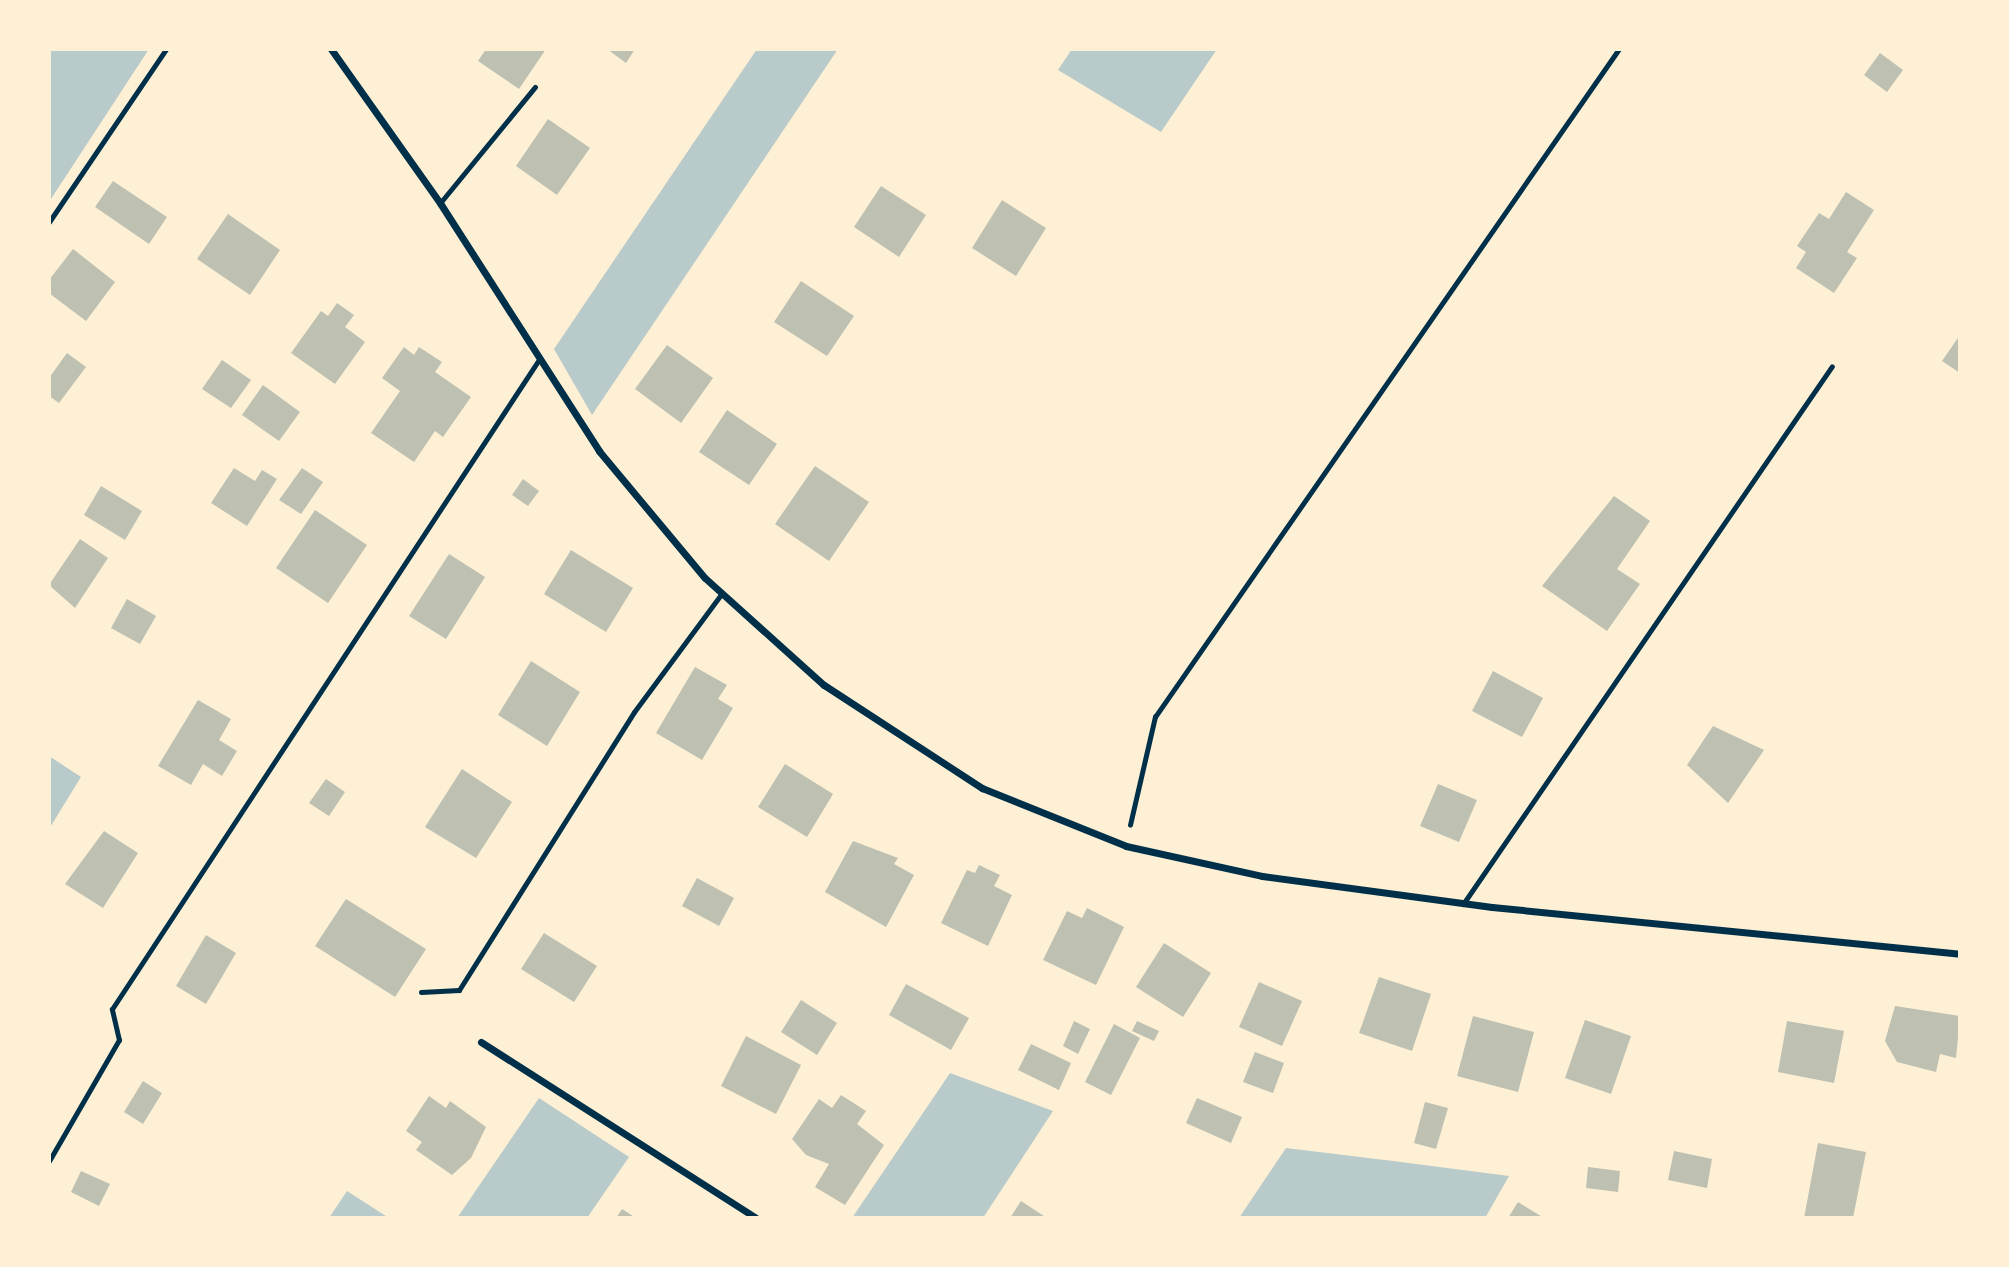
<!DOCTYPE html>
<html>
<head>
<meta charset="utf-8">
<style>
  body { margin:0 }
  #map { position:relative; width:2009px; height:1267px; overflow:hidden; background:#fdf0d5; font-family:Merriweather,serif }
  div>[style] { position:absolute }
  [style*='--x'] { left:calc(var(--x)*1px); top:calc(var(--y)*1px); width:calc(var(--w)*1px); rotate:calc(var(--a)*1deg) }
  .green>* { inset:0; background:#b9caca }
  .building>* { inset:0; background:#bec0b2 }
  .path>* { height:4.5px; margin:-2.25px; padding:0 2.25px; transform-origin:2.25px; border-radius:2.25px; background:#003049 }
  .service>* { height:5px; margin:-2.5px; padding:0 2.5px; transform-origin:2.5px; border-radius:2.5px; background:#003049 }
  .minor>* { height:7px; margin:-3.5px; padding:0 3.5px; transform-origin:3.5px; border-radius:3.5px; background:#003049 }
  span { translate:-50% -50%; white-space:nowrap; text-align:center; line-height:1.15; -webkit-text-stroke:6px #fdf0d5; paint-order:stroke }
  .frame { position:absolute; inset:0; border:51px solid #fdf0d5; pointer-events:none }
</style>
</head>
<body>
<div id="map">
  <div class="green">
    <i style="clip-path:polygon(149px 49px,49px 202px,49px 51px)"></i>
    <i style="clip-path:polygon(757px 49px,838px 49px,592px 415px,554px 349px)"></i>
    <i style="clip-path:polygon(1072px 49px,1217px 49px,1161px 132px,1058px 70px)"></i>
    <i style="clip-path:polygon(49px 756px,81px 777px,49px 829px)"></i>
    <i style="clip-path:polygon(950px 1073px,1053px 1111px,983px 1218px,852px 1218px)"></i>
    <i style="clip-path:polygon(539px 1098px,629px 1157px,587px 1218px,457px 1218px)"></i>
    <i style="clip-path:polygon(1286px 1148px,1393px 1161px,1509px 1176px,1485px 1218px,1239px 1218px)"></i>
    <i style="clip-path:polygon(347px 1191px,389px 1218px,329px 1218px)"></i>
  </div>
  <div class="building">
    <i style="clip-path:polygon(486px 49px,546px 49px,519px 89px,478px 61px)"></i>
    <i style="clip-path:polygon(607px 49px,635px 49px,626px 63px)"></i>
    <i style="clip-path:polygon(1880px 53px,1903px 70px,1887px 92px,1864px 75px)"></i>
    <i style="clip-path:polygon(548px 119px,590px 148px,557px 195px,516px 166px)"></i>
    <i style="clip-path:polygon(113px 181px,167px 217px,149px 244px,95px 207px)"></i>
    <i style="clip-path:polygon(881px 186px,926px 215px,899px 257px,854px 227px)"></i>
    <i style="clip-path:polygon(1846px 192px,1874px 210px,1847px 252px,1857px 258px,1834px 293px,1796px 268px,1806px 252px,1797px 246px,1819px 213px,1829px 219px)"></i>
    <i style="clip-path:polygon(1002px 200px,1046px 228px,1016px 276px,972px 248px)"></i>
    <i style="clip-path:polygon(228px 214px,280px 250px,250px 295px,197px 259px)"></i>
    <i style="clip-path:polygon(73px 249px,115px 282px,86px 321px,49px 293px,49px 280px)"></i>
    <i style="clip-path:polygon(801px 281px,854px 316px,827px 356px,774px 322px)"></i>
    <i style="clip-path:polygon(337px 303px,354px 315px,345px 327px,365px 342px,335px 384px,291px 353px,321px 311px,328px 316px)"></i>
    <i style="clip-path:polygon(1960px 335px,1960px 373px,1942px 361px)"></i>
    <i style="clip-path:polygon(667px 345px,713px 378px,681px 423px,635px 389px)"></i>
    <i style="clip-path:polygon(404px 347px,414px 355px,419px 347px,442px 362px,435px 372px,471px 397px,443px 437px,435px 431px,414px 462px,371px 433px,400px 391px,382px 378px)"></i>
    <i style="clip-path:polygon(67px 353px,86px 367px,59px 403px,49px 396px,49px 378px)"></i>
    <i style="clip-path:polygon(222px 360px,251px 380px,231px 408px,202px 389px)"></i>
    <i style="clip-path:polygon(263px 385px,300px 412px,279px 441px,242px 415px)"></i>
    <i style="clip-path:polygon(727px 410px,777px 444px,749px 485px,699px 452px)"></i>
    <i style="clip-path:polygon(815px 466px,869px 502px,829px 561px,775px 524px)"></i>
    <i style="clip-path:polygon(234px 468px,255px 481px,262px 470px,277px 479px,247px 526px,211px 503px)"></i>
    <i style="clip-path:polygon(302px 468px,323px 482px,301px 514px,279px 500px)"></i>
    <i style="clip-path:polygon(523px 479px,539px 491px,528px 506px,512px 495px)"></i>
    <i style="clip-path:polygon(101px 486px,142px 511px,125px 540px,84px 515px)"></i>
    <i style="clip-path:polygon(1614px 496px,1650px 521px,1617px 569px,1640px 584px,1607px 631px,1542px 586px)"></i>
    <i style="clip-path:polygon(315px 510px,367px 545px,328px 603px,276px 568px)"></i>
    <i style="clip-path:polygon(80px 539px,108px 558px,75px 608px,49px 585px)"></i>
    <i style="clip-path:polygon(571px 550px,633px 588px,606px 632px,544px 594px)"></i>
    <i style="clip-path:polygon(449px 554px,485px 577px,446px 639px,409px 616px)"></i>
    <i style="clip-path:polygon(127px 599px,156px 616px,140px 644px,111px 628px)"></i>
    <i style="clip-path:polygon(531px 661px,580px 692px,547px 746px,498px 715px)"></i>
    <i style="clip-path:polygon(695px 667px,727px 685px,718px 699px,733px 708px,702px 760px,656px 733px)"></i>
    <i style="clip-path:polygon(1493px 671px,1543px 698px,1522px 737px,1472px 711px)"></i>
    <i style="clip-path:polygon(198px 700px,231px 719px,219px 740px,237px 751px,222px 776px,203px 764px,191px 785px,158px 766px)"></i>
    <i style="clip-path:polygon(1713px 726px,1764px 750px,1728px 803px,1687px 765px)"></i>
    <i style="clip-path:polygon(785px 764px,833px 794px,807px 837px,758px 807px)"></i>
    <i style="clip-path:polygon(462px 769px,512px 802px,476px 858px,425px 827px)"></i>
    <i style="clip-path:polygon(326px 779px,345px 792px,329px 816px,309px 803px)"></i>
    <i style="clip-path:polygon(1438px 784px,1477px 800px,1459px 842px,1420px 826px)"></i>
    <i style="clip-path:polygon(104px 831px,138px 853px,103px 908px,65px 884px)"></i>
    <i style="clip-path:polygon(853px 841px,898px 858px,894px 864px,914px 875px,886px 927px,825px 892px)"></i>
    <i style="clip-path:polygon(979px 865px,1000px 875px,994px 886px,1012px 895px,988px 946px,941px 923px,967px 870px,975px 873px)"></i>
    <i style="clip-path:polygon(697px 878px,734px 898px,719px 926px,682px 906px)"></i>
    <i style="clip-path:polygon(346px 899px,426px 949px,395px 997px,315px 946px)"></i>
    <i style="clip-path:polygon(1087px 908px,1124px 927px,1096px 985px,1043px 960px,1067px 911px,1082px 918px)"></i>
    <i style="clip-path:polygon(544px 933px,597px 966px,574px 1002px,521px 969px)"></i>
    <i style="clip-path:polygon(206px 935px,236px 953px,206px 1004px,176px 986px)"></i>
    <i style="clip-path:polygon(1164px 943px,1211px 973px,1183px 1017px,1136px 987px)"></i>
    <i style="clip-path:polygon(1379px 977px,1431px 994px,1412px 1051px,1359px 1033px)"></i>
    <i style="clip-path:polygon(1259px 982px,1302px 1001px,1282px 1046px,1239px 1027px)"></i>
    <i style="clip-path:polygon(906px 984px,969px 1018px,951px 1050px,889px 1015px)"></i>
    <i style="clip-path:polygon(801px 1000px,837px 1023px,817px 1055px,781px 1032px)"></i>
    <i style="clip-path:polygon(1895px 1006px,1960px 1016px,1956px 1058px,1940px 1054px,1936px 1072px,1897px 1062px,1885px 1041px)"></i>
    <i style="clip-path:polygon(1473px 1016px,1534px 1032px,1518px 1092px,1457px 1076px)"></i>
    <i style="clip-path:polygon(1585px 1020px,1631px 1036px,1611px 1094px,1565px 1078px)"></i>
    <i style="clip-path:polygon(1074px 1021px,1090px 1029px,1078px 1054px,1063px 1046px)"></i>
    <i style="clip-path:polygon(1137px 1021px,1159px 1031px,1154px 1041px,1132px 1031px)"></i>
    <i style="clip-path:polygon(1787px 1021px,1844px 1031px,1834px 1083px,1778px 1072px)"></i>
    <i style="clip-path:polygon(1114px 1024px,1140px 1038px,1111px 1095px,1085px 1082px)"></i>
    <i style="clip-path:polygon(746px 1036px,801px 1065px,776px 1114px,721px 1086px)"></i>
    <i style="clip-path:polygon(1031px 1044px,1071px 1063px,1059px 1090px,1018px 1070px)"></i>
    <i style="clip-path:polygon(1255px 1052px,1284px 1063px,1273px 1093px,1243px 1082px)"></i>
    <i style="clip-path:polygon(143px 1081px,162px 1093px,143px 1124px,124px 1112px)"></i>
    <i style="clip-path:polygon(841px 1095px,866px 1111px,857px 1124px,884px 1145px,845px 1205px,815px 1187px,829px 1164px,806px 1155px,792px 1139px,819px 1099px,832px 1108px)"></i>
    <i style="clip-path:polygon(429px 1096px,446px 1108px,450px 1101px,486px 1127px,471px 1158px,452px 1175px,416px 1150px,422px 1142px,406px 1131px)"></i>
    <i style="clip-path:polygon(1197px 1098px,1242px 1117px,1231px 1143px,1186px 1123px)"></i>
    <i style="clip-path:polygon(1425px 1102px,1448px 1108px,1436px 1149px,1414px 1143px)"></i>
    <i style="clip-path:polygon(1818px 1143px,1866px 1152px,1853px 1218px,1804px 1218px)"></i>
    <i style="clip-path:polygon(1674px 1151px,1712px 1159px,1707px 1188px,1668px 1180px)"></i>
    <i style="clip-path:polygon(1588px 1167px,1620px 1171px,1618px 1192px,1586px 1188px)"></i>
    <i style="clip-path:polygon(81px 1171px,110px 1184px,99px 1206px,71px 1192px)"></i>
    <i style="clip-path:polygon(1021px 1201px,1047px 1218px,1010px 1218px)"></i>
    <i style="clip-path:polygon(1518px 1202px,1544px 1218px,1508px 1218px)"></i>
    <i style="clip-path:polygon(622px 1209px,636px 1218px,616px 1218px)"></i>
  </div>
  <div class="path">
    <i style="--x:1130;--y:825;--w:111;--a:-77"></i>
    <i style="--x:1155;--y:717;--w:813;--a:-55.22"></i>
  </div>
  <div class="service">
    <i style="--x:440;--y:203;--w:150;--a:-50.7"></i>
    <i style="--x:49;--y:222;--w:209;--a:-55.9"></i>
    <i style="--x:1463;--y:904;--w:652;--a:-55.55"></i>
    <i style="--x:421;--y:992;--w:38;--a:-3"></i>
    <i style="--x:459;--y:990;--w:328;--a:-57.8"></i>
    <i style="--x:634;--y:712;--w:148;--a:-53.5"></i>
    <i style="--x:49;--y:1161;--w:140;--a:-60"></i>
    <i style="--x:119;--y:1040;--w:32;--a:-103"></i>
    <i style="--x:112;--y:1009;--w:775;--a:-56.68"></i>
  </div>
  <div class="minor">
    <i style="--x:331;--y:49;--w:189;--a:54.7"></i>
    <i style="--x:440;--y:203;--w:295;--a:57.3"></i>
    <i style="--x:599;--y:451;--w:165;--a:50.2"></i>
    <i style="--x:705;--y:578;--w:160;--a:42"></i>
    <i style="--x:824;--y:685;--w:189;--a:33.1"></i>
    <i style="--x:982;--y:788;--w:155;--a:21.9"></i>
    <i style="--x:1126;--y:846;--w:139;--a:12.4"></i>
    <i style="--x:1262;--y:876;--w:232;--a:7.7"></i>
    <i style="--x:1492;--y:907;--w:470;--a:5.7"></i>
    <i style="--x:481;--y:1042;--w:326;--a:32.6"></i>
  </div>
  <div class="frame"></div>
</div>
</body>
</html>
